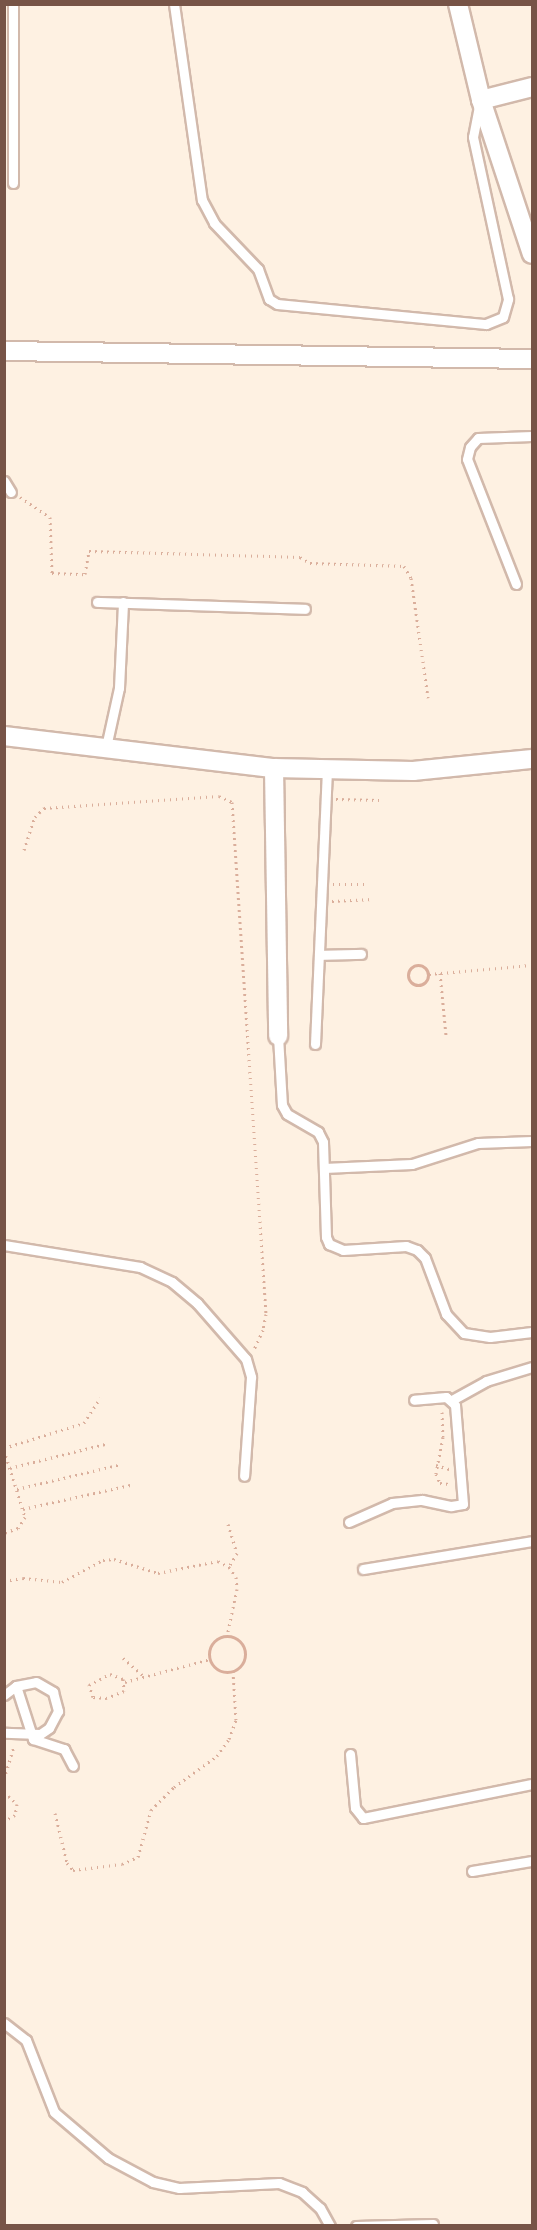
<!DOCTYPE html>
<html>
<head>
<meta charset="utf-8">
<style>
  body { margin:0 }
  #map { position:relative; width:537px; height:2230px; overflow:hidden; background:#fef1e2; font-family:Manrope,sans-serif }
  div>[style] { position:absolute }
  [style*='--x'] { left:calc(var(--x)*1px); top:calc(var(--y)*1px); width:calc(var(--w)*1px); rotate:calc(var(--a)*1deg) }
  .path>* { height:3px; margin-top:-1.5px; transform-origin:0; background:repeating-linear-gradient(90deg,#daae9b 0 1.5px,transparent 0 6px) }
  .path>.ring { margin:-1.5px; padding:0; box-sizing:content-box; background:none; border:3px solid #daae9b; border-radius:50% }
  .roads { filter:drop-shadow(2px 0 #d2b9ab) drop-shadow(-2px 0 #d2b9ab) drop-shadow(0 2px #d2b9ab) drop-shadow(0 -2px #d2b9ab) }
  .lane>* { height:9px; margin:-4.5px; padding:0 4.5px; transform-origin:4.5px; border-radius:4.5px; background:#fff }
  .street>* { height:18px; margin:-9px; padding:0 9px; transform-origin:9px; border-radius:9px; background:#fff }
  span { translate:-50% -50%; white-space:nowrap; text-align:center; line-height:1.15; -webkit-text-stroke:6px #fff5ea; paint-order:stroke }
  .frame { position:absolute; inset:0; border:6px solid #775447; pointer-events:none }
</style>
</head>
<body>
<div id="map">
  <div class="path">
    <i style="--x:20;--y:497;--w:36;--a:34"></i>
    <i style="--x:50;--y:517;--w:56;--a:88"></i>
    <i style="--x:52;--y:573;--w:33;--a:2"></i>
    <i style="--x:85;--y:574;--w:23;--a:-80"></i>
    <i style="--x:89;--y:551;--w:211;--a:1.6"></i>
    <i style="--x:300;--y:557;--w:12;--a:31"></i>
    <i style="--x:310;--y:563;--w:94;--a:1.8"></i>
    <i style="--x:404;--y:566;--w:14;--a:60"></i>
    <i style="--x:411;--y:578;--w:121;--a:81.9"></i>
    <i style="--x:336;--y:799;--w:43;--a:1.3"></i>
    <i style="--x:24;--y:850;--w:35;--a:-72"></i>
    <i style="--x:35;--y:817;--w:13;--a:-45"></i>
    <i style="--x:44;--y:808;--w:175;--a:-3.9"></i>
    <i style="--x:219;--y:796;--w:14;--a:25"></i>
    <i style="--x:232;--y:802;--w:513;--a:86.2"></i>
    <i style="--x:266;--y:1314;--w:16;--a:101"></i>
    <i style="--x:263;--y:1330;--w:23;--a:115"></i>
    <i style="--x:333;--y:884;--w:35;--a:0"></i>
    <i style="--x:332;--y:901;--w:40;--a:-2.9"></i>
    <i class="ring" style="left:408px;top:965px;width:17px;height:17px"></i>
    <i style="--x:440;--y:973;--w:62;--a:84.5"></i>
    <i style="--x:429;--y:974;--w:103;--a:-5"></i>
    <i style="--x:442;--y:1412;--w:25;--a:88"></i>
    <i style="--x:443;--y:1437;--w:38;--a:101"></i>
    <i style="--x:436;--y:1474;--w:10;--a:66"></i>
    <i style="--x:440;--y:1483;--w:9;--a:6"></i>
    <i style="--x:4;--y:1448;--w:84;--a:-17.4"></i>
    <i style="--x:84;--y:1423;--w:30;--a:-57"></i>
    <i style="--x:4;--y:1450;--w:70;--a:72.6"></i>
    <i style="--x:25;--y:1517;--w:13;--a:122"></i>
    <i style="--x:18;--y:1528;--w:15;--a:160"></i>
    <i style="--x:436;--y:1465;--w:14;--a:17"></i>
    <i style="--x:10;--y:1468;--w:98;--a:-14.2"></i>
    <i style="--x:17;--y:1489;--w:104;--a:-13.4"></i>
    <i style="--x:23;--y:1509;--w:110;--a:-12.6"></i>
    <i style="--x:228;--y:1524;--w:30;--a:73"></i>
    <i style="--x:237;--y:1553;--w:16;--a:120"></i>
    <i style="--x:4;--y:1581;--w:19;--a:-9"></i>
    <i style="--x:23;--y:1578;--w:39;--a:6"></i>
    <i style="--x:62;--y:1582;--w:47;--a:-28.2"></i>
    <i style="--x:103;--y:1560;--w:11;--a:-5"></i>
    <i style="--x:114;--y:1559;--w:46;--a:17.7"></i>
    <i style="--x:158;--y:1573;--w:61;--a:-11.3"></i>
    <i style="--x:218;--y:1561;--w:13;--a:29"></i>
    <i style="--x:229;--y:1567;--w:12;--a:55"></i>
    <i style="--x:236;--y:1577;--w:12;--a:85"></i>
    <i style="--x:237;--y:1589;--w:48;--a:102"></i>
    <i class="ring" style="left:209px;top:1636px;width:33px;height:33px"></i>
    <i style="--x:123;--y:1658;--w:29;--a:41"></i>
    <i style="--x:110;--y:1674;--w:14;--a:21"></i>
    <i style="--x:123;--y:1679;--w:12;--a:85"></i>
    <i style="--x:124;--y:1691;--w:18;--a:158"></i>
    <i style="--x:107;--y:1698;--w:14;--a:-176"></i>
    <i style="--x:93;--y:1697;--w:13;--a:-108"></i>
    <i style="--x:89;--y:1685;--w:24;--a:-28"></i>
    <i style="--x:125;--y:1682;--w:88;--a:-15.1"></i>
    <i style="--x:4;--y:1779;--w:34;--a:-73"></i>
    <i style="--x:4;--y:1792;--w:18;--a:43"></i>
    <i style="--x:17;--y:1804;--w:11;--a:100"></i>
    <i style="--x:15;--y:1815;--w:13;--a:151"></i>
    <i style="--x:55;--y:1813;--w:51;--a:76.5"></i>
    <i style="--x:67;--y:1863;--w:9;--a:49"></i>
    <i style="--x:73;--y:1870;--w:49;--a:-7"></i>
    <i style="--x:122;--y:1864;--w:17;--a:-24"></i>
    <i style="--x:138;--y:1857;--w:49;--a:-74.5"></i>
    <i style="--x:151;--y:1810;--w:33;--a:-45"></i>
    <i style="--x:174;--y:1787;--w:53;--a:-35.8"></i>
    <i style="--x:217;--y:1756;--w:21;--a:-55"></i>
    <i style="--x:229;--y:1739;--w:20;--a:-70"></i>
    <i style="--x:236;--y:1720;--w:49;--a:-93.5"></i>
  </div>
  <div class="roads">
    <div class="lane">
      <i style="--x:13;--y:4;--w:179;--a:90"></i>
      <i style="--x:174;--y:4;--w:198;--a:81.9"></i>
      <i style="--x:202;--y:200;--w:26;--a:62"></i>
      <i style="--x:214;--y:223;--w:64;--a:46.3"></i>
      <i style="--x:258;--y:269;--w:32;--a:70"></i>
      <i style="--x:269;--y:299;--w:9;--a:32"></i>
      <i style="--x:277;--y:304;--w:210;--a:5.5"></i>
      <i style="--x:486;--y:324;--w:18;--a:-22"></i>
      <i style="--x:503;--y:317;--w:19;--a:-74"></i>
      <i style="--x:508;--y:299;--w:166;--a:-102.2"></i>
      <i style="--x:473;--y:137;--w:36;--a:-79"></i>
      <i style="--x:4;--y:481;--w:13;--a:58"></i>
      <i style="--x:516;--y:584;--w:134;--a:-111.4"></i>
      <i style="--x:467;--y:459;--w:12;--a:-76"></i>
      <i style="--x:470;--y:447;--w:12;--a:-48"></i>
      <i style="--x:478;--y:438;--w:54;--a:-2.1"></i>
      <i style="--x:97;--y:602;--w:208;--a:1.9"></i>
      <i style="--x:106;--y:747;--w:60;--a:-77.6"></i>
      <i style="--x:119;--y:688;--w:86;--a:-87.3"></i>
      <i style="--x:319;--y:955;--w:42;--a:-1.4"></i>
      <i style="--x:278;--y:1036;--w:69;--a:86.7"></i>
      <i style="--x:282;--y:1105;--w:10;--a:61"></i>
      <i style="--x:287;--y:1114;--w:36;--a:30"></i>
      <i style="--x:318;--y:1132;--w:11;--a:63"></i>
      <i style="--x:323;--y:1142;--w:95;--a:88.2"></i>
      <i style="--x:326;--y:1237;--w:8;--a:67"></i>
      <i style="--x:329;--y:1244;--w:15;--a:23"></i>
      <i style="--x:343;--y:1250;--w:63;--a:-3.6"></i>
      <i style="--x:406;--y:1246;--w:12;--a:20"></i>
      <i style="--x:417;--y:1250;--w:11;--a:45"></i>
      <i style="--x:425;--y:1258;--w:60;--a:69.4"></i>
      <i style="--x:446;--y:1314;--w:26;--a:47"></i>
      <i style="--x:464;--y:1333;--w:26;--a:9"></i>
      <i style="--x:490;--y:1337;--w:42;--a:-6.8"></i>
      <i style="--x:315;--y:1044;--w:274;--a:-87.5"></i>
      <i style="--x:324;--y:1168;--w:88;--a:-2.6"></i>
      <i style="--x:412;--y:1164;--w:69;--a:-17.7"></i>
      <i style="--x:478;--y:1143;--w:54;--a:-2.1"></i>
      <i style="--x:4;--y:1245;--w:138;--a:9.2"></i>
      <i style="--x:140;--y:1267;--w:35;--a:25"></i>
      <i style="--x:172;--y:1282;--w:33;--a:40"></i>
      <i style="--x:197;--y:1303;--w:74;--a:48.8"></i>
      <i style="--x:246;--y:1359;--w:19;--a:74"></i>
      <i style="--x:251;--y:1377;--w:99;--a:94"></i>
      <i style="--x:452;--y:1400;--w:39;--a:-29"></i>
      <i style="--x:486;--y:1381;--w:48;--a:-16.9"></i>
      <i style="--x:349;--y:1522;--w:47;--a:-23.8"></i>
      <i style="--x:392;--y:1503;--w:30;--a:-6"></i>
      <i style="--x:422;--y:1500;--w:30;--a:12"></i>
      <i style="--x:451;--y:1506;--w:12;--a:-9"></i>
      <i style="--x:463;--y:1504;--w:99;--a:-94.6"></i>
      <i style="--x:455;--y:1405;--w:12;--a:-138"></i>
      <i style="--x:446;--y:1397;--w:32;--a:175"></i>
      <i style="--x:363;--y:1569;--w:171;--a:-9.4"></i>
      <i style="--x:16;--y:1686;--w:56;--a:72.2"></i>
      <i style="--x:33;--y:1739;--w:33;--a:18"></i>
      <i style="--x:64;--y:1749;--w:19;--a:62"></i>
      <i style="--x:4;--y:1695;--w:15;--a:-37"></i>
      <i style="--x:16;--y:1686;--w:20;--a:-11"></i>
      <i style="--x:36;--y:1682;--w:20;--a:30"></i>
      <i style="--x:53;--y:1692;--w:20;--a:75"></i>
      <i style="--x:58;--y:1711;--w:19;--a:118"></i>
      <i style="--x:49;--y:1728;--w:11;--a:146"></i>
      <i style="--x:40;--y:1734;--w:36;--a:-178"></i>
      <i style="--x:350;--y:1754;--w:54;--a:84.7"></i>
      <i style="--x:355;--y:1808;--w:13;--a:51"></i>
      <i style="--x:363;--y:1818;--w:172;--a:-11.4"></i>
      <i style="--x:472;--y:1871;--w:61;--a:-9.5"></i>
      <i style="--x:4;--y:2023;--w:28;--a:38"></i>
      <i style="--x:26;--y:2040;--w:77;--a:68.7"></i>
      <i style="--x:54;--y:2112;--w:71;--a:40.4"></i>
      <i style="--x:108;--y:2158;--w:51;--a:28.1"></i>
      <i style="--x:153;--y:2182;--w:27;--a:13"></i>
      <i style="--x:179;--y:2188;--w:100;--a:-2.9"></i>
      <i style="--x:279;--y:2183;--w:25;--a:21"></i>
      <i style="--x:302;--y:2192;--w:24;--a:42"></i>
      <i style="--x:320;--y:2208;--w:21;--a:61"></i>
      <i style="--x:356;--y:2226;--w:77;--a:-1.5"></i>
    </div>
    <div class="street">
      <i style="--x:458;--y:4;--w:99;--a:76.5"></i>
      <i style="--x:481;--y:100;--w:162;--a:71.7"></i>
      <i style="--x:481;--y:100;--w:53;--a:-14.3"></i>
      <i style="--x:4;--y:351;--w:528;--a:0.87"></i>
      <i style="--x:4;--y:736;--w:272;--a:6.8"></i>
      <i style="--x:274;--y:768;--w:139;--a:1.2"></i>
      <i style="--x:413;--y:771;--w:120;--a:-5.8"></i>
      <i style="--x:274;--y:768;--w:268;--a:89.1"></i>
    </div>
  </div>
  <div class="frame"></div>
</div>
</body>
</html>
